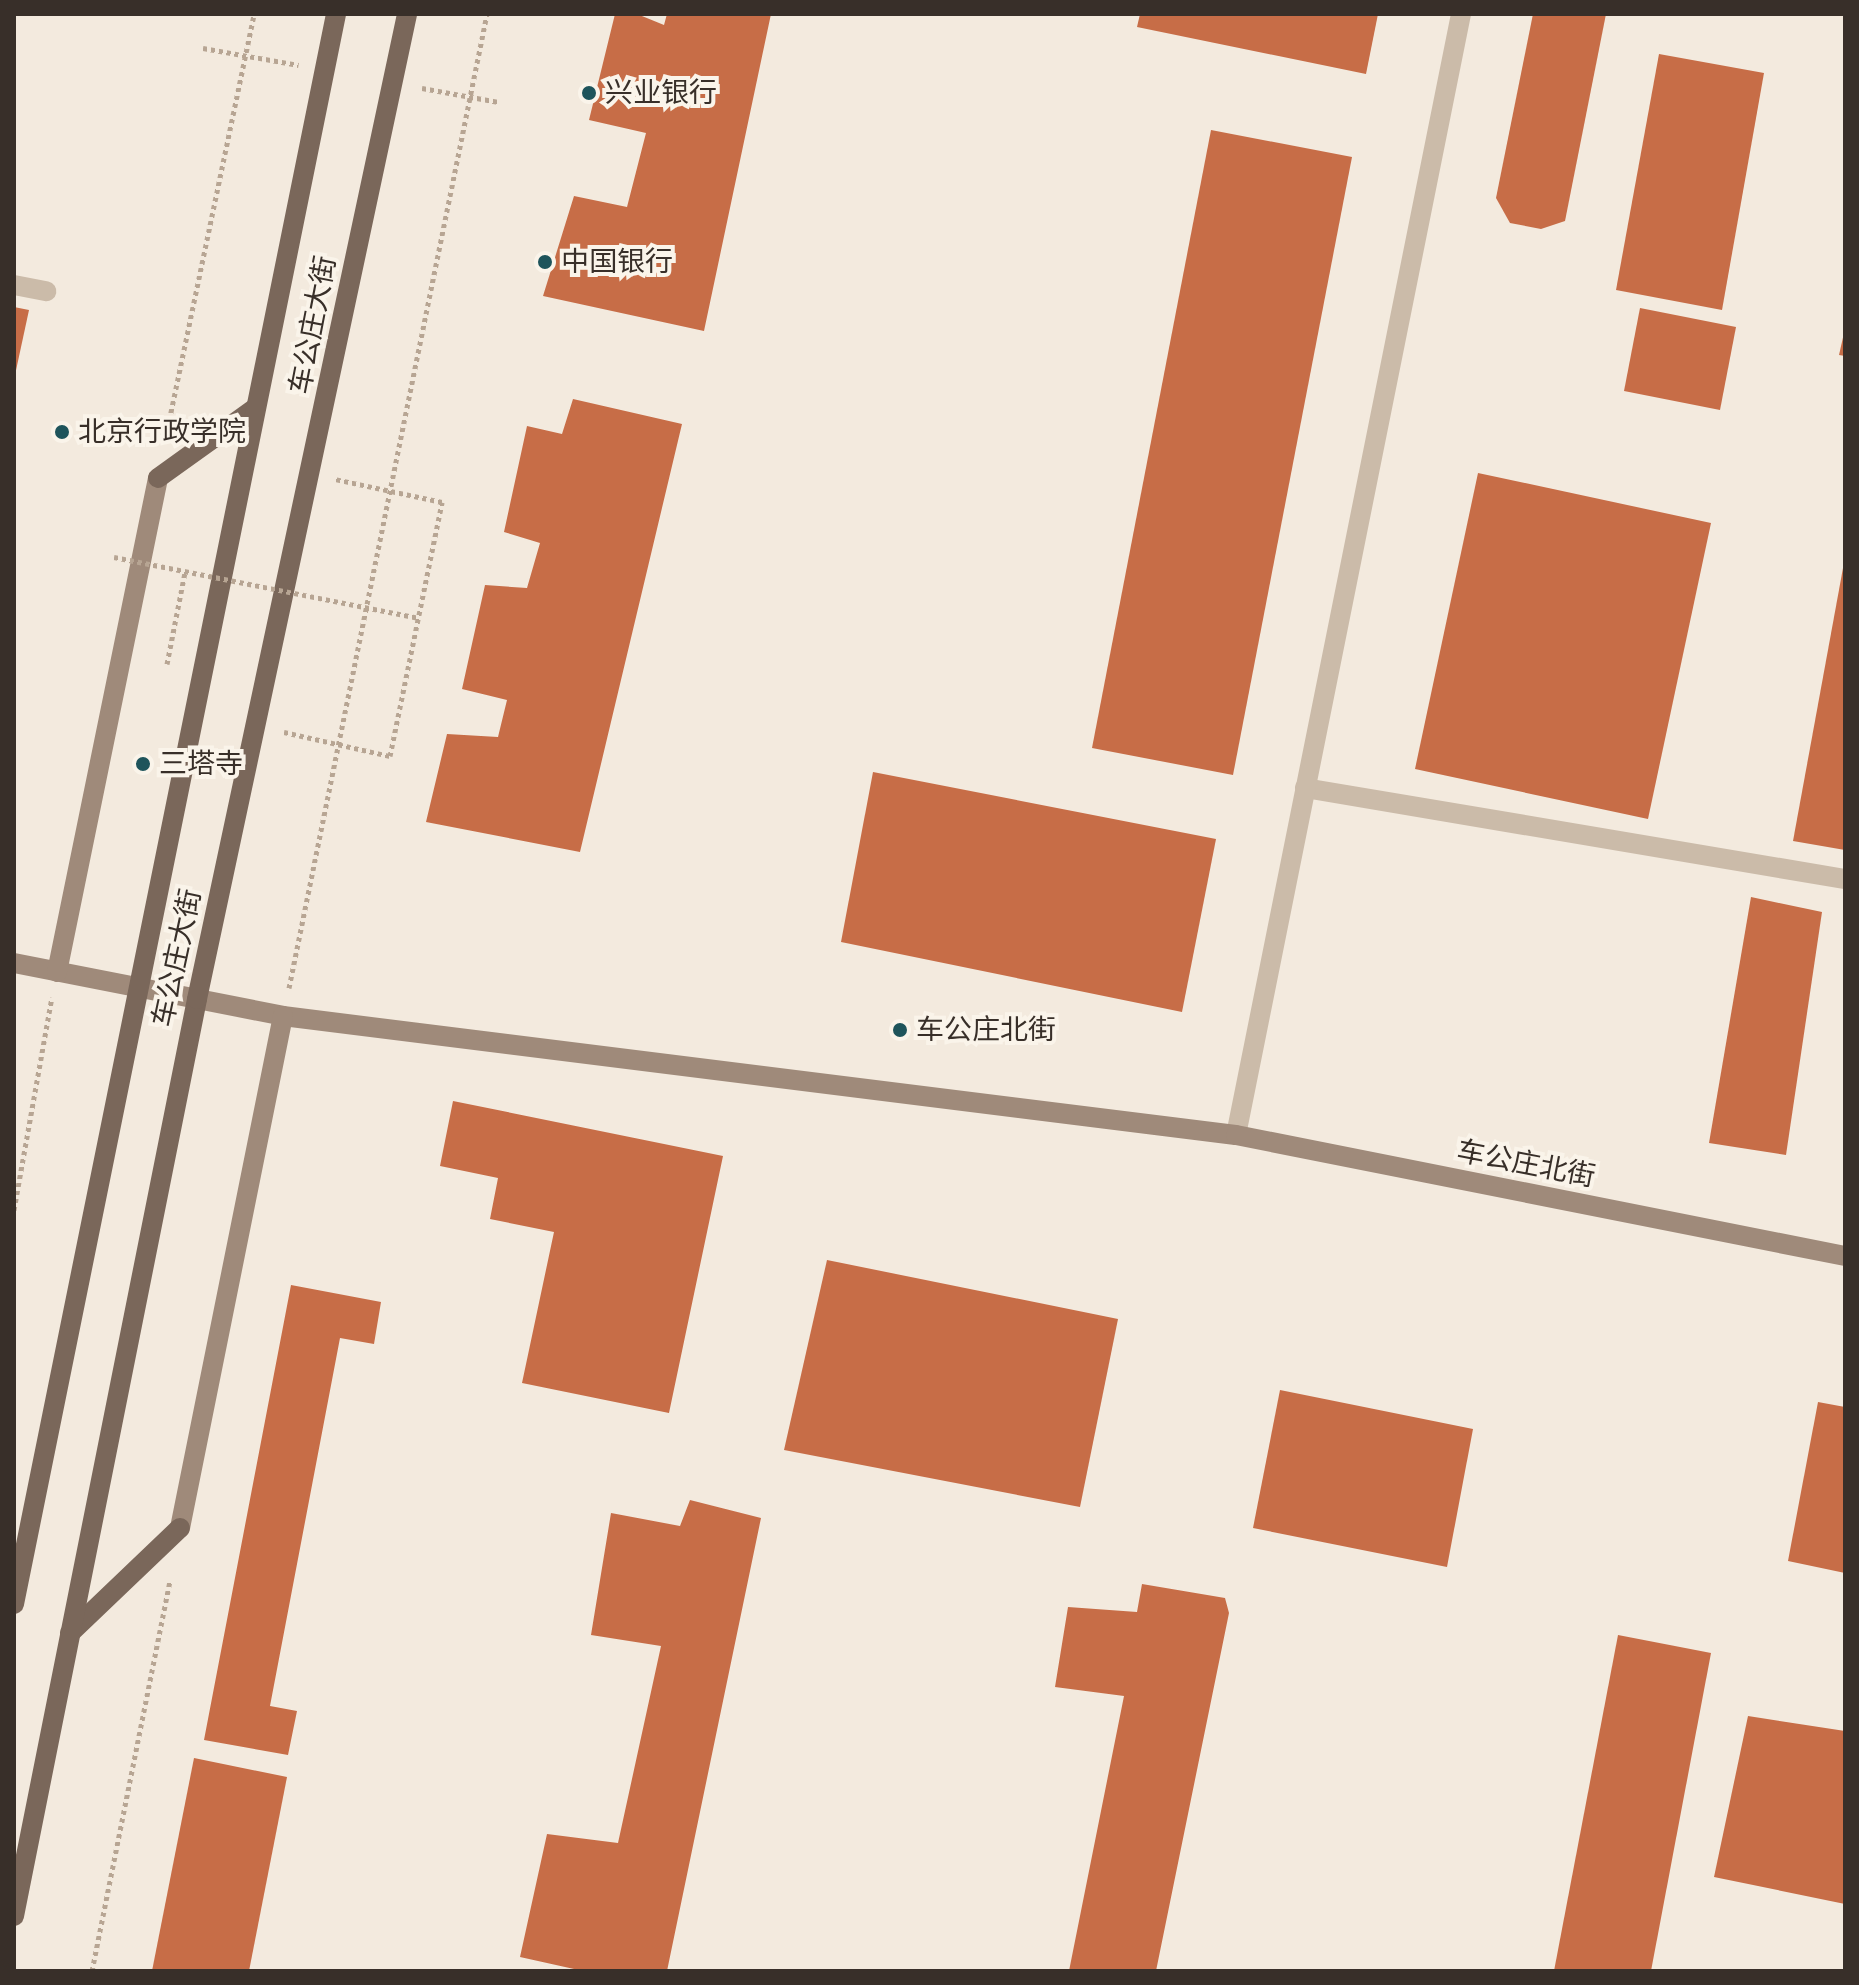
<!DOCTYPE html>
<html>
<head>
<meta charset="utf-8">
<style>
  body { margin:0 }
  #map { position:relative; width:1859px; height:1985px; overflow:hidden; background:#f3eade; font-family:Helvetica,"Noto Sans SC",sans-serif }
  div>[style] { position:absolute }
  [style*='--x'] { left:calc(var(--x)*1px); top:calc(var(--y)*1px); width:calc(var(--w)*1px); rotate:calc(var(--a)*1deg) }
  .building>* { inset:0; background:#c76d47 }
  .path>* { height:5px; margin-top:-2.5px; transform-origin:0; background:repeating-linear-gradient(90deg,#b7a593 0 4px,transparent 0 8px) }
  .lane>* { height:20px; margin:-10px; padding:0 10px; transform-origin:10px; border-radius:10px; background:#cbbba9 }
  .street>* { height:20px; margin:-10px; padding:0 10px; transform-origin:10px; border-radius:10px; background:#cbbba9 }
  .secondary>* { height:20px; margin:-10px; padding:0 10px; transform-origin:10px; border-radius:10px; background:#9f8a7a }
  .primary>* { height:20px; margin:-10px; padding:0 10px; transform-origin:10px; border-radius:10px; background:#7a675a }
  .path-bridge>* { height:5px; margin-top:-2.5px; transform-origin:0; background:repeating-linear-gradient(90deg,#b7a593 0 4px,transparent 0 8px) }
  .dots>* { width:22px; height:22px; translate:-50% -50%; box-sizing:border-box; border:4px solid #faf4ea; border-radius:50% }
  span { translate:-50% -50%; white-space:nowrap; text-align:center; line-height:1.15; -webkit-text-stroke:8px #faf4ea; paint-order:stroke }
  .poi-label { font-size:28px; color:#382f29 }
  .left { translate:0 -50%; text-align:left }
  .street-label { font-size:28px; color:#382f29 }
  .frame { position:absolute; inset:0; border:16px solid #382f29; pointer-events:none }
</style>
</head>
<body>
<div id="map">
  <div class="building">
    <i style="clip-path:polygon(615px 14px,637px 14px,664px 25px,667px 14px,771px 14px,704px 331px,543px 296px,574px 196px,627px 207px,646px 133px,589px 120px)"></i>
    <i style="clip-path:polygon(1140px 14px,1378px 14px,1366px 74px,1137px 27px)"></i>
    <i style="clip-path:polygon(1533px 14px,1606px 14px,1565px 221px,1541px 229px,1510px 223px,1496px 198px)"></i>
    <i style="clip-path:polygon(1659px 54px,1764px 73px,1722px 310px,1616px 290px)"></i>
    <i style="clip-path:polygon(1211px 130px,1352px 157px,1233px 775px,1092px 748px)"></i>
    <i style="clip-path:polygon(14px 307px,29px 310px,15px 375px,14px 375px)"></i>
    <i style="clip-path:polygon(1640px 308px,1736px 327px,1720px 410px,1624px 391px)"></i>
    <i style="clip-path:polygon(1844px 333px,1845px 333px,1845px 356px,1839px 355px)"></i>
    <i style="clip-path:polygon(573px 399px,682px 424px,580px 852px,426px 822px,447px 734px,498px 737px,507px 700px,462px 689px,485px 585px,527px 588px,540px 543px,504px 532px,527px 426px,562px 434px)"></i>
    <i style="clip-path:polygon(1478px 473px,1711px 523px,1648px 819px,1415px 769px)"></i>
    <i style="clip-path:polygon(1843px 568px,1845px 568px,1845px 850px,1793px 841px)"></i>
    <i style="clip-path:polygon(873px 772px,1216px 839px,1182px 1012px,841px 942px)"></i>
    <i style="clip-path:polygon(1751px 897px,1822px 912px,1786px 1155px,1709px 1143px)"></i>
    <i style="clip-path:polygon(453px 1101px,723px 1156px,669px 1413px,522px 1383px,554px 1232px,490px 1219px,498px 1178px,440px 1166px)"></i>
    <i style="clip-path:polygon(827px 1260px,1118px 1319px,1080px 1507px,784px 1450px)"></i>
    <i style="clip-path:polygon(291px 1285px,381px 1302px,374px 1344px,340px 1338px,270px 1706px,297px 1711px,288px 1755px,204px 1740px)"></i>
    <i style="clip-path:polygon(1280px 1390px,1473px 1429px,1447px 1567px,1253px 1528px)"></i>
    <i style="clip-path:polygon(1818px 1402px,1845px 1407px,1845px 1573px,1788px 1561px)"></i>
    <i style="clip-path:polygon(690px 1500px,761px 1518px,667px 1971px,583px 1971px,520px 1957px,547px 1834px,618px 1843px,661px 1646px,591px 1635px,611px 1513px,680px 1526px)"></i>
    <i style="clip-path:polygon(1142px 1584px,1225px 1598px,1229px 1613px,1156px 1971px,1069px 1971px,1124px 1696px,1055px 1687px,1068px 1607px,1137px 1612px)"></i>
    <i style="clip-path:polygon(1618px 1635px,1711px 1653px,1651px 1971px,1554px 1971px)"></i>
    <i style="clip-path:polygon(1748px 1716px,1845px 1731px,1845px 1904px,1714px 1877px)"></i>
    <i style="clip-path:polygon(194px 1758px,287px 1777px,249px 1971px,152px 1971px)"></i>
  </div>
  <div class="path">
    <i style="--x:203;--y:48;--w:97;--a:10.1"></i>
    <i style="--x:422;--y:88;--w:78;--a:10.3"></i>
    <i style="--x:166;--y:436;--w:431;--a:-78.2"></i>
    <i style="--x:167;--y:664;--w:94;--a:-78.9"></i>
    <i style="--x:284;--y:732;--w:109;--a:12.8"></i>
    <i style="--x:390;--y:756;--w:259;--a:-78.4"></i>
    <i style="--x:442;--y:502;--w:109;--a:-167.9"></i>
    <i style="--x:289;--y:988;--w:994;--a:-78.51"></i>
    <i style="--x:14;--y:1210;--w:216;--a:-79.9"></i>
    <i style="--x:92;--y:1971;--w:399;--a:-78.7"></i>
  </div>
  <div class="lane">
    <i style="--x:14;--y:285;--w:33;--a:11"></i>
  </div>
  <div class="street">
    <i style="--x:1305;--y:788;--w:548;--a:9.57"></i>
    <i style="--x:1236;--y:1135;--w:1143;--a:-78.65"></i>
  </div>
  <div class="secondary">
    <i style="--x:14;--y:963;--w:274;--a:11.1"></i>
    <i style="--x:283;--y:1016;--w:960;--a:7.12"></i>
    <i style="--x:1236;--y:1135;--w:621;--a:11.24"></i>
    <i style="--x:57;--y:972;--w:504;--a:-78.44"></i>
    <i style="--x:180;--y:1528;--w:522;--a:-78.63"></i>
  </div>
  <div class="primary">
    <i style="--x:158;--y:478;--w:118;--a:-35.7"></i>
    <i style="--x:14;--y:1604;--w:1622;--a:-78.55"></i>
    <i style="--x:70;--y:1633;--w:152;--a:-43.7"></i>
    <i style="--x:14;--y:1916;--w:935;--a:-78.71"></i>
    <i style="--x:197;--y:999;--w:1007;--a:-77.96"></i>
  </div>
  <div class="path-bridge">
    <i style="--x:114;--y:557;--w:310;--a:11.3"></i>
  </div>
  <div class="dots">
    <i style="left:589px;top:93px;background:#1e545b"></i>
    <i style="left:545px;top:262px;background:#1e545b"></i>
    <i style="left:62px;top:432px;background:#1e545b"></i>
    <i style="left:143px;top:764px;background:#1e545b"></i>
    <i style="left:900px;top:1030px;background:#1e545b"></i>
  </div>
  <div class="poi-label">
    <span class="left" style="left:605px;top:93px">兴业银行</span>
    <span class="left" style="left:561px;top:262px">中国银行</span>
    <span class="left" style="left:78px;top:432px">北京行政学院</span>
    <span class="left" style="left:159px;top:764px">三塔寺</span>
    <span class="left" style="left:916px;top:1030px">车公庄北街</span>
  </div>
  <div class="street-label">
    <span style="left:313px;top:325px;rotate:-79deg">车公庄大街</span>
    <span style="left:177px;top:958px;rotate:-78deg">车公庄大街</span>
    <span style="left:1526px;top:1164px;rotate:11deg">车公庄北街</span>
  </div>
  <div class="frame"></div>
</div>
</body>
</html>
